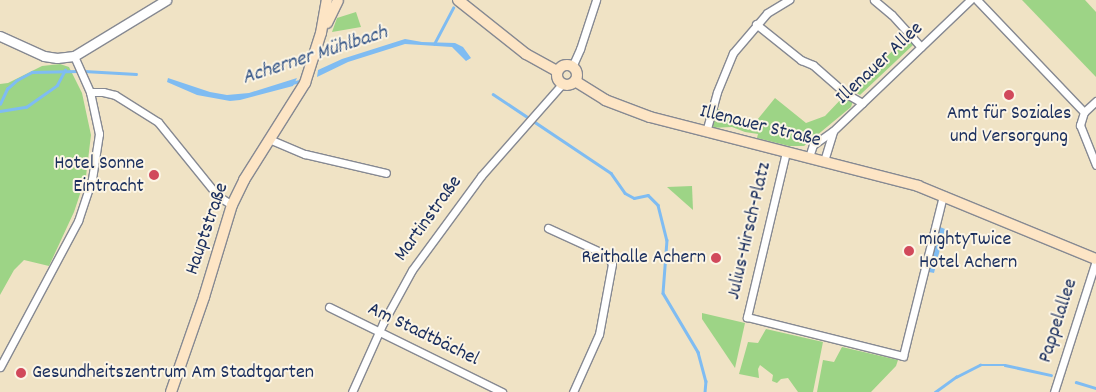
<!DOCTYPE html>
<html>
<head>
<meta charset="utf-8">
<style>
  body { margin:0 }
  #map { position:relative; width:1096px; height:392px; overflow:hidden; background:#f0e3c5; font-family:Dekko,sans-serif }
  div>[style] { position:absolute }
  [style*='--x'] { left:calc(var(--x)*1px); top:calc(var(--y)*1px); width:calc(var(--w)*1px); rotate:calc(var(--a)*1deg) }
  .green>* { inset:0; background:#9dd486 }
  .water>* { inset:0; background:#7fbcf2 }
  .stream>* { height:2.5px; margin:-1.25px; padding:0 1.25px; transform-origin:1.25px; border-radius:1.25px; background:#7fbcf2 }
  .roads { filter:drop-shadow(1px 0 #868992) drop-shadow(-1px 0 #868992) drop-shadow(0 1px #868992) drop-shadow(0 -1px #868992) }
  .minor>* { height:7px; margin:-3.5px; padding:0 3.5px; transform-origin:3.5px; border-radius:3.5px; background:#fff }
  .tertiary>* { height:9px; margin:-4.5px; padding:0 4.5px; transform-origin:4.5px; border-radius:4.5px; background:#fff }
  .secondary>* { height:10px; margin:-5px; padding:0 5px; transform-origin:5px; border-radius:5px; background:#fde5c5 }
  .secondary>.ring { margin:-5px; padding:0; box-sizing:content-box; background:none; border:10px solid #fde5c5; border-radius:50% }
  .dots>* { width:14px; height:14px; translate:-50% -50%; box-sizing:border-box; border:2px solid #fcf5e5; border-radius:50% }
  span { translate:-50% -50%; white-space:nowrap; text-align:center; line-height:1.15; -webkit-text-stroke:4px #fcf5e5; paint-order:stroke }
  .street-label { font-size:20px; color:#1b2f5e }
  .poi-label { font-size:20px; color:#1b2f5e }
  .right { translate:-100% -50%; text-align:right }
  .left { translate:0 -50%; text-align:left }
  .water-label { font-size:21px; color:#39598a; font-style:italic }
</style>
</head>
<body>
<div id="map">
  <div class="green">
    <i style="clip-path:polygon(1022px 0,1085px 0,1096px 12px,1096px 77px)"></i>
    <i style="clip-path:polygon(356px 12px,361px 27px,332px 32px,337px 18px)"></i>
    <i style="clip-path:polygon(909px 35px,913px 45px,860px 95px,852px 90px)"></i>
    <i style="clip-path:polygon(60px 64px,69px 67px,82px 93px,91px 135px,86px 176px,74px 212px,49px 266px,24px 260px,14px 270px,0 295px,0 84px,8px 83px,42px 66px)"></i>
    <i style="clip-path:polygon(844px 96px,853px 101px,851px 107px,804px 146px,789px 146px,757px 138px,758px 134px,745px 132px,732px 127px,710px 128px,714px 112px,719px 109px,749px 130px,775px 98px,806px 123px,825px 116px)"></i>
    <i style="clip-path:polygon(692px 186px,693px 210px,667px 187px)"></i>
    <i style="clip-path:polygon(702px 313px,745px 323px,735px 368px,702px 319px)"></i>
    <i style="clip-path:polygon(766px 329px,823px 342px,813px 392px,798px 392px,788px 378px,781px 379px,777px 383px,772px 381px,773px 375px,760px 365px,758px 369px,759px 378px,739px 374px,748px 342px,758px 343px)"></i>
    <i style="clip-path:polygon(842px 347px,898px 360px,896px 366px,871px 392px,817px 392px,823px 360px,834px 362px)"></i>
  </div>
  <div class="water">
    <i style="clip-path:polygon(405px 39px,422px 42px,455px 43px,463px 47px,471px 58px,466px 61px,452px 47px,405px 44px,348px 62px,317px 77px,318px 70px,342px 59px)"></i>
    <i style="clip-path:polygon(168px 78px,210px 92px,227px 95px,249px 93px,297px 78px,293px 86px,240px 100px,230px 101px,197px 95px,167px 82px)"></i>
    <i style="clip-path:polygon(940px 227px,945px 229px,934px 273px,929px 272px)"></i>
  </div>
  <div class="stream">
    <i style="--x:434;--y:44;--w:41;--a:-62.2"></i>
    <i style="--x:84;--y:71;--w:52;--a:3.3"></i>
    <i style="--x:292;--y:83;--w:11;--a:-15"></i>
    <i style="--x:493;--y:94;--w:142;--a:33.8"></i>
    <i style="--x:611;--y:173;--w:24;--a:55"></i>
    <i style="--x:625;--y:193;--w:10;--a:29"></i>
    <i style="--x:634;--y:198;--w:14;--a:-12"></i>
    <i style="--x:648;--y:195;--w:14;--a:45"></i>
    <i style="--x:658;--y:205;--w:36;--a:76"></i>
    <i style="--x:667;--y:240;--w:53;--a:94.3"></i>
    <i style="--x:663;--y:293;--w:69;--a:59.3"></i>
    <i style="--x:698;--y:352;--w:30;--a:75"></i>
    <i style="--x:706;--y:381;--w:11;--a:95"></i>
    <i style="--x:0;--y:104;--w:17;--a:-65"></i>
    <i style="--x:7;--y:89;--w:13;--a:-42"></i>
    <i style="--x:17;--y:80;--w:17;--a:-28"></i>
    <i style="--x:32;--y:72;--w:46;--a:-1.2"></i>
    <i style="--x:0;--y:111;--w:26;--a:-9"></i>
    <i style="--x:26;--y:107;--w:38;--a:-35"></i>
    <i style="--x:57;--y:85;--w:17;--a:-62"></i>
    <i style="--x:1076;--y:382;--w:21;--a:17"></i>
    <i style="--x:935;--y:392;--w:26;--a:-36"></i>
    <i style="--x:956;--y:377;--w:27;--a:-27"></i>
    <i style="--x:980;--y:365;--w:25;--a:0"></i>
    <i style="--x:1005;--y:365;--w:47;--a:12.3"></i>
  </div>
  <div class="roads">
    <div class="minor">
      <i style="--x:874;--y:0;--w:23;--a:40"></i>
      <i style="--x:892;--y:15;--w:43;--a:47.8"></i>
      <i style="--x:977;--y:0;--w:155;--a:46.3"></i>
      <i style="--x:756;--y:24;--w:58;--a:38.7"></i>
      <i style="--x:801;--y:60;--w:13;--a:23"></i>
      <i style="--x:813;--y:65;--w:43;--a:41.2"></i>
      <i style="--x:845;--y:93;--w:20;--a:30"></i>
      <i style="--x:572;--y:67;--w:20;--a:-66"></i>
      <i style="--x:580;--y:49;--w:52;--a:-71.9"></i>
      <i style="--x:90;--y:92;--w:13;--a:0"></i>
      <i style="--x:103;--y:92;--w:12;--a:14"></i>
      <i style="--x:115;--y:95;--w:51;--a:32.1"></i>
      <i style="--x:158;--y:122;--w:95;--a:51"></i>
      <i style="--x:218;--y:196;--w:17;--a:33"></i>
      <i style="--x:1096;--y:101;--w:16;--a:137"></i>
      <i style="--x:1084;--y:112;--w:14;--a:107"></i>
      <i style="--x:1080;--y:125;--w:43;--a:68.2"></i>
      <i style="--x:706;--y:132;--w:41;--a:-74.6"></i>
      <i style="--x:717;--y:92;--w:42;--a:-67.7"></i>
      <i style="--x:733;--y:53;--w:52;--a:-49.6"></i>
      <i style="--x:767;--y:13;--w:26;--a:-31"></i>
      <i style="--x:269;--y:139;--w:39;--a:23"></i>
      <i style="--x:305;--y:154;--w:83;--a:13.2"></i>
      <i style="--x:786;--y:152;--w:170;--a:103.3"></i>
      <i style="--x:747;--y:317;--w:161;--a:14"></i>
      <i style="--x:903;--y:356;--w:166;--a:-76"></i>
      <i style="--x:809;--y:157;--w:13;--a:-72"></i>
      <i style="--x:813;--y:145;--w:24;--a:-35"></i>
      <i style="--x:833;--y:131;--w:190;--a:-43.7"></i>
      <i style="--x:824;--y:161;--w:31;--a:-73"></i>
      <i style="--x:548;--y:228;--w:65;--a:24.6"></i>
      <i style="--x:607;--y:255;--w:10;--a:61"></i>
      <i style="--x:612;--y:264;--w:71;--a:100.5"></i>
      <i style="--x:599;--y:334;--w:64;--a:114.1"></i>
      <i style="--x:329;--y:307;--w:193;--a:26.2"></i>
      <i style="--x:0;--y:367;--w:166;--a:-61.9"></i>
      <i style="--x:78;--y:221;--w:44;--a:-71.6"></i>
      <i style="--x:92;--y:179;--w:46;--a:-81.2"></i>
      <i style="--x:99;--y:134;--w:43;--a:-102.1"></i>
      <i style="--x:90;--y:92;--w:39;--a:-114"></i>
      <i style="--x:352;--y:392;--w:76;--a:-65.8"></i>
      <i style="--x:383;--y:323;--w:60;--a:-61.3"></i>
      <i style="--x:412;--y:270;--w:117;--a:-53.7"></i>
      <i style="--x:481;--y:176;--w:123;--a:-48.6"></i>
      <i style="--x:1054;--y:392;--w:139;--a:-72.3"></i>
    </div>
    <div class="tertiary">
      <i style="--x:0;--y:36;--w:48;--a:24.4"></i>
      <i style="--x:44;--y:56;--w:13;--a:9"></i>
      <i style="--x:57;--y:58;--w:17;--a:-7"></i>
      <i style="--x:74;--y:56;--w:108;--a:-31.3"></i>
    </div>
    <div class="secondary">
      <i style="--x:458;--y:0;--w:87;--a:38.5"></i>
      <i style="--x:526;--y:54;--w:35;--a:29"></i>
      <i style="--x:327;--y:23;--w:25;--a:-64"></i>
      <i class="ring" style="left:557px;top:65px;width:10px;height:10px"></i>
      <i style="--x:575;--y:81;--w:36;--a:32"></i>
      <i style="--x:605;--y:100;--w:48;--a:20.7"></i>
      <i style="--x:650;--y:117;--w:277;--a:14.4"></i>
      <i style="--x:918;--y:186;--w:192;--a:22.3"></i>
      <i style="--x:171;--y:392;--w:101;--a:-70.8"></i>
      <i style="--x:204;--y:297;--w:96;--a:-73.1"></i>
      <i style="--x:232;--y:205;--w:28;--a:-64"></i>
      <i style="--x:244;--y:180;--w:115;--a:-57.8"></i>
      <i style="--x:305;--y:83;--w:52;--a:-72.3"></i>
      <i style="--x:321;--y:33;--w:34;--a:-80"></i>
    </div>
  </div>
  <div class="dots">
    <i style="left:1009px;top:95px;background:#d1495b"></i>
    <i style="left:154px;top:175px;background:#d1495b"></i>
    <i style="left:909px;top:251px;background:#d1495b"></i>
    <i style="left:716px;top:258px;background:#d1495b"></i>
    <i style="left:21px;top:373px;background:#d1495b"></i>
  </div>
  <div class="street-label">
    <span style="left:880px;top:64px;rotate:-43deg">Illenauer Allee</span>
    <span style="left:760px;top:127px;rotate:14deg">Illenauer Straße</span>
    <span style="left:429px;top:219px;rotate:-54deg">Martinstraße</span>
    <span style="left:208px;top:229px;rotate:-71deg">Hauptstraße</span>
    <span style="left:750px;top:231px;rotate:-77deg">Julius-Hirsch-Platz</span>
    <span style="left:1059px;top:321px;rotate:-72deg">Pappelallee</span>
    <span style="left:423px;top:335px;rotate:26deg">Am Stadtbächel</span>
  </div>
  <div class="poi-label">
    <span style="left:1009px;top:126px">Amt für Soziales<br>und Versorgung</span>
    <span class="right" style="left:144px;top:176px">Hotel Sonne<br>Eintracht</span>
    <span class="left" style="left:919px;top:252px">mightyTwice<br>Hotel Achern</span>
    <span class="right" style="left:706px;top:258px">Reithalle Achern</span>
    <span class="left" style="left:32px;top:373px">Gesundheitszentrum Am Stadtgarten</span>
  </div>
  <div class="water-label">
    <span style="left:315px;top:56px;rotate:-18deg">Acherner Mühlbach</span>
  </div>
</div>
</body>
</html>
